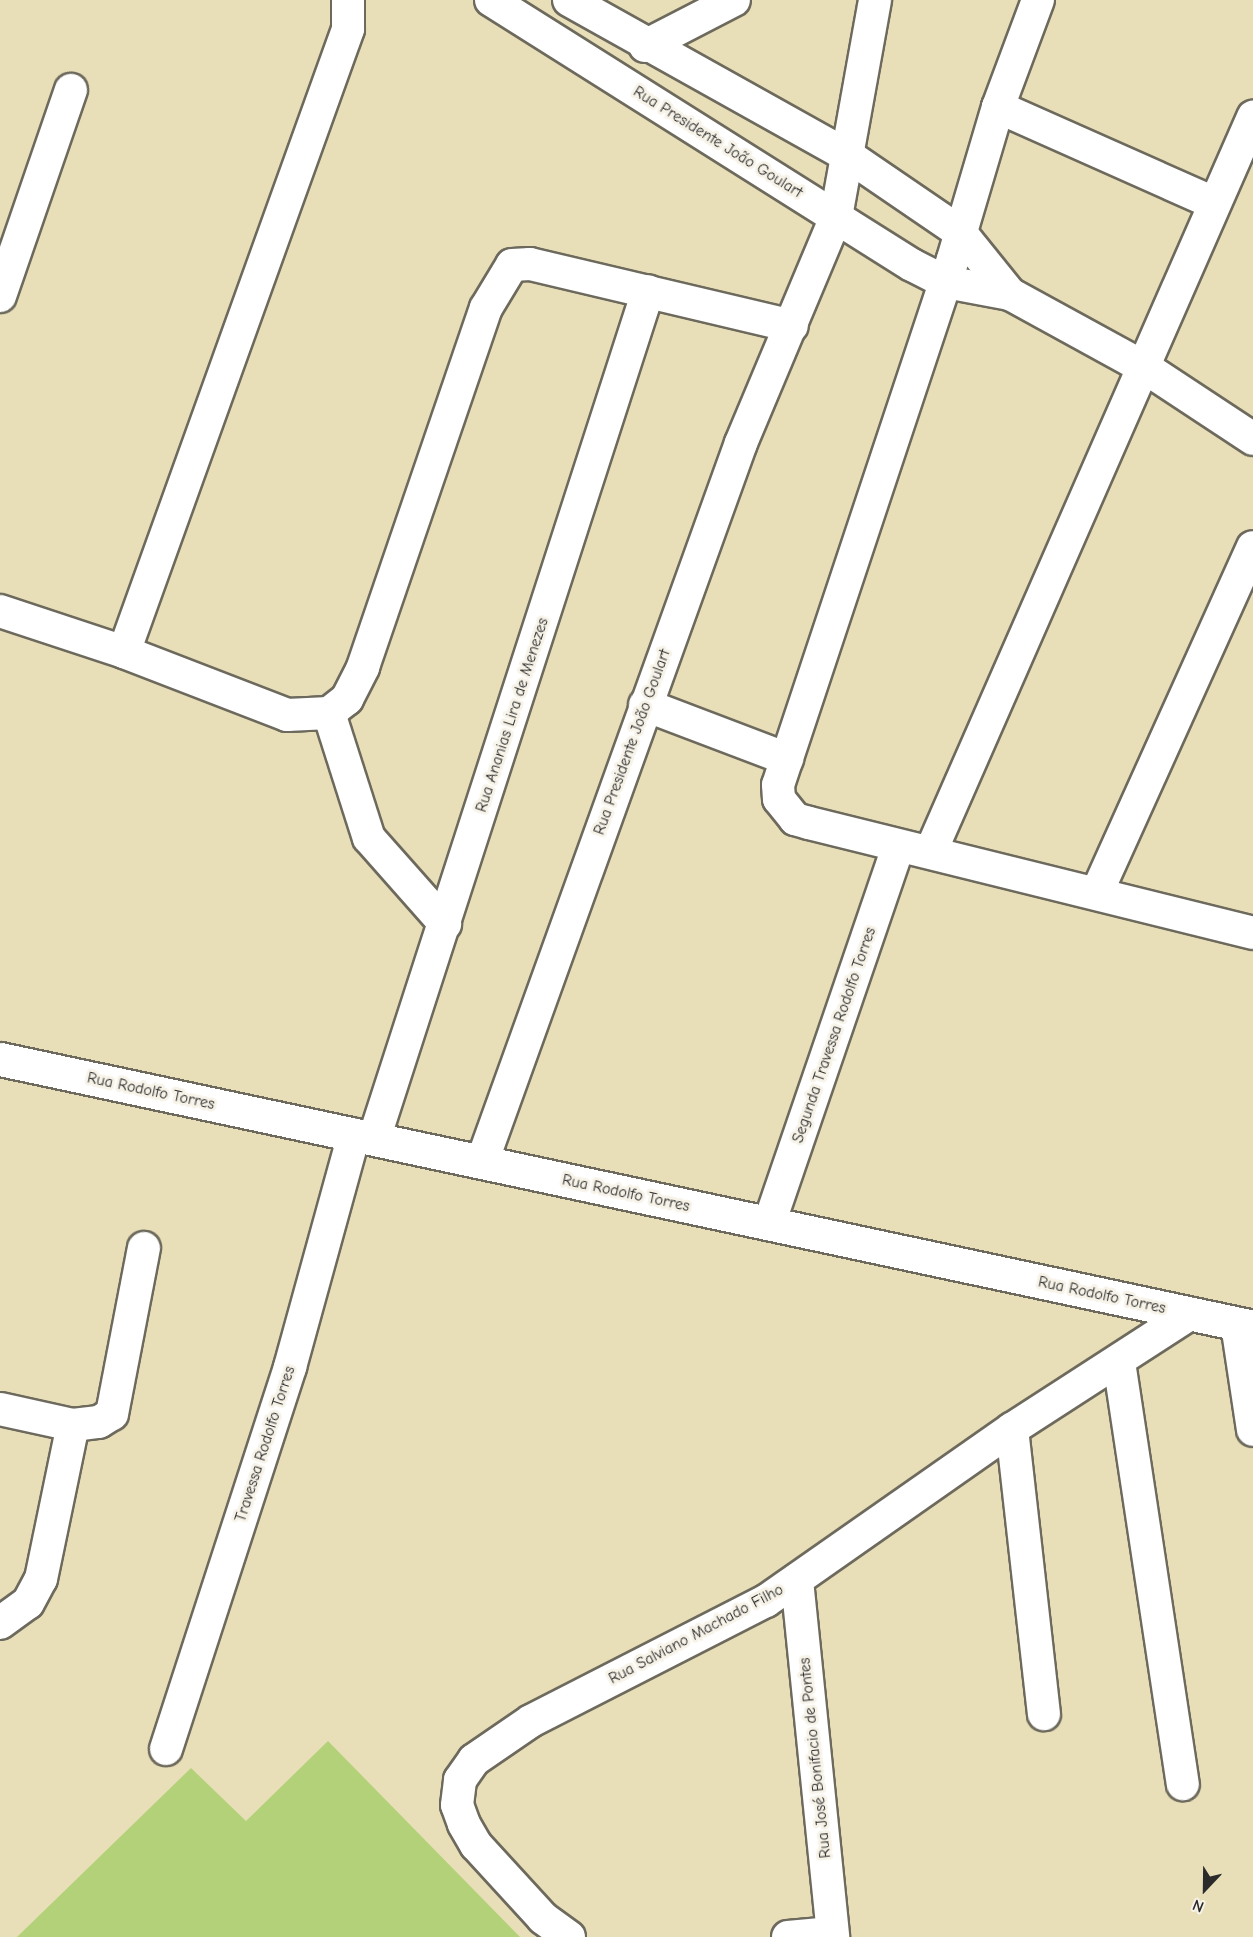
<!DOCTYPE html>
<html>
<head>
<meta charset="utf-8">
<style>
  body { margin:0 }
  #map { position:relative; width:1253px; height:1937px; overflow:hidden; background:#e8dfb9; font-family:"Comic Neue",sans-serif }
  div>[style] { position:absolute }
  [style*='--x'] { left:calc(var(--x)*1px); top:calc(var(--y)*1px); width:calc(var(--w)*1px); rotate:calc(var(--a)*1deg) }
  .green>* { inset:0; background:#b3d178 }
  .roads { filter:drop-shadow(2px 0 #6d6a5d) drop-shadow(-2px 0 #6d6a5d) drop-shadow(0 2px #6d6a5d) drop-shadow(0 -2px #6d6a5d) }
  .minor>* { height:32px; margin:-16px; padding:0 16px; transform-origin:16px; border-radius:16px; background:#fff }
  .secondary>* { height:33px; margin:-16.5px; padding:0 16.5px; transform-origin:16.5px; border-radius:16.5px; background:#fff }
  span { translate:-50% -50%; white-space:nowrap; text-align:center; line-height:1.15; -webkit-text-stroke:6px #f7f3e8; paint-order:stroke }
  .street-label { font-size:16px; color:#2b2b2b }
  .north { position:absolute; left:1175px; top:1859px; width:60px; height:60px; -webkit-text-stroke:4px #f7f3e8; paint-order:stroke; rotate:202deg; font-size:16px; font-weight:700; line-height:24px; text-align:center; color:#2b2b2b }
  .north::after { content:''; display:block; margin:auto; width:21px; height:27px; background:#2b2b2b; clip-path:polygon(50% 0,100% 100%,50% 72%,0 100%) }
</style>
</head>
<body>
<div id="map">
  <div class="green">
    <i style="clip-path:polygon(328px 1741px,520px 1937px,17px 1937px,191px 1768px,246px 1821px)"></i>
  </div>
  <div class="roads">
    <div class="minor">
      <i style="--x:491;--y:0;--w:497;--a:32.2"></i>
      <i style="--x:912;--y:265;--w:38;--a:27"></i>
      <i style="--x:946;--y:282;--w:65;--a:10.6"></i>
      <i style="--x:1010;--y:294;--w:156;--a:28.7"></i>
      <i style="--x:1147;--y:369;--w:127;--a:33.4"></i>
      <i style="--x:569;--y:0;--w:322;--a:29.2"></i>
      <i style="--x:850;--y:157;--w:133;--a:34.3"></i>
      <i style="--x:960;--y:232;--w:80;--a:51.1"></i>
      <i style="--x:1038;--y:0;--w:114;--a:110.5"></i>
      <i style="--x:998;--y:107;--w:159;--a:106.5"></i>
      <i style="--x:953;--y:259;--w:554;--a:108.4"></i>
      <i style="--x:778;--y:785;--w:14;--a:86"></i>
      <i style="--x:779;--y:799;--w:26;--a:51"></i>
      <i style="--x:795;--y:819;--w:15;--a:16"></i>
      <i style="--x:809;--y:823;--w:457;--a:13.9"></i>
      <i style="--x:645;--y:46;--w:100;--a:-27.3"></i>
      <i style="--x:998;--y:107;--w:236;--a:24"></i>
      <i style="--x:0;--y:296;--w:218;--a:-71"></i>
      <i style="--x:0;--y:611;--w:131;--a:18.3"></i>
      <i style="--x:124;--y:652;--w:175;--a:21.1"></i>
      <i style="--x:287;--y:715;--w:42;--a:-2.7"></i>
      <i style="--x:329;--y:713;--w:23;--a:-38"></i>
      <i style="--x:347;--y:699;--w:36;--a:-63"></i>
      <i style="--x:363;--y:667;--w:379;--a:-71.1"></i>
      <i style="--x:486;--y:308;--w:50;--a:-58.8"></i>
      <i style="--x:512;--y:265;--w:18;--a:-3"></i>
      <i style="--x:530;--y:264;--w:269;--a:13.3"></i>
      <i style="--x:124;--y:652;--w:662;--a:-70.22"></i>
      <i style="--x:348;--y:29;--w:29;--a:-90"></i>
      <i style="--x:645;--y:705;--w:152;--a:20.8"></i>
      <i style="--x:329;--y:713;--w:131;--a:72.3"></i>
      <i style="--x:369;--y:838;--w:115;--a:48.5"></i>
      <i style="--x:931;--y:851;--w:802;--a:-66.31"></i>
      <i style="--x:1098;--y:890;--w:376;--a:-65.7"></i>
      <i style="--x:374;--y:1139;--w:891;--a:-72.09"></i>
      <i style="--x:482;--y:1162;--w:764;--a:-70.19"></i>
      <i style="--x:741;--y:443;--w:245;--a:-67.2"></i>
      <i style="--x:836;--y:217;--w:220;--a:-79.8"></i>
      <i style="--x:769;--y:1224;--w:398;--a:-71.1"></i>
      <i style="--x:1237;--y:1324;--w:107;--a:81.4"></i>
      <i style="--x:1119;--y:1362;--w:427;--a:81.4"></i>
      <i style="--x:0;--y:1409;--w:75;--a:12.4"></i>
      <i style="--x:73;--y:1425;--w:26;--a:-7"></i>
      <i style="--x:99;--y:1422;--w:15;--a:-32"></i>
      <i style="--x:112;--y:1414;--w:169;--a:-79.1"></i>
      <i style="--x:1012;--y:1429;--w:287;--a:83.6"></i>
      <i style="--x:797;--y:1580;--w:359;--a:84.2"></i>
      <i style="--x:0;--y:1623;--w:34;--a:-36"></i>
      <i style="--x:28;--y:1603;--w:27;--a:-62"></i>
      <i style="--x:41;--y:1579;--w:157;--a:-78.3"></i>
      <i style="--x:166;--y:1749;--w:402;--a:-72"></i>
      <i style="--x:290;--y:1367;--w:241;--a:-74.6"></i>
      <i style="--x:569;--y:1937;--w:32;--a:-144"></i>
      <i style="--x:543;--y:1918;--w:99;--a:-132.5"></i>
      <i style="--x:476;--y:1845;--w:24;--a:-120"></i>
      <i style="--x:464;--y:1824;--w:20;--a:-110"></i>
      <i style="--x:457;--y:1805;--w:25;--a:-83"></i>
      <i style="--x:460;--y:1780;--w:24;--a:-55"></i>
      <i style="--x:474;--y:1760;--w:69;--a:-34.4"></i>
      <i style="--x:531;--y:1721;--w:264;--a:-27.1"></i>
      <i style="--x:766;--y:1601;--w:300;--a:-35"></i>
      <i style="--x:1012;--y:1429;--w:212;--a:-32.9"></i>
      <i style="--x:788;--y:1937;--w:44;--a:-5.2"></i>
    </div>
    <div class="secondary">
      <i style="--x:0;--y:1059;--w:1281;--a:12.07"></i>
    </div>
  </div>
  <div class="street-label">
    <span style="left:718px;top:142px;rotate:32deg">Rua Presidente João Goulart</span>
    <span style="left:512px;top:715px;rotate:-72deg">Rua Ananias Lira de Menezes</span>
    <span style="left:632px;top:742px;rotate:-70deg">Rua Presidente João Goulart</span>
    <span style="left:834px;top:1035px;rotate:-71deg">Segunda Travessa Rodolfo Torres</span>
    <span style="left:151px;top:1091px;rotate:12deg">Rua Rodolfo Torres</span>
    <span style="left:626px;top:1193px;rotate:12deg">Rua Rodolfo Torres</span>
    <span style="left:1102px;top:1295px;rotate:12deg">Rua Rodolfo Torres</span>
    <span style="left:265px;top:1444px;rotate:-72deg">Travessa Rodolfo Torres</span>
    <span style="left:696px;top:1634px;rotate:-28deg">Rua Salviano Machado Filho</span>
    <span style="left:815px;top:1758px;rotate:-96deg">Rua José Bonifacio de Pontes</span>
  </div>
  <div class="north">N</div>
</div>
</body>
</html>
